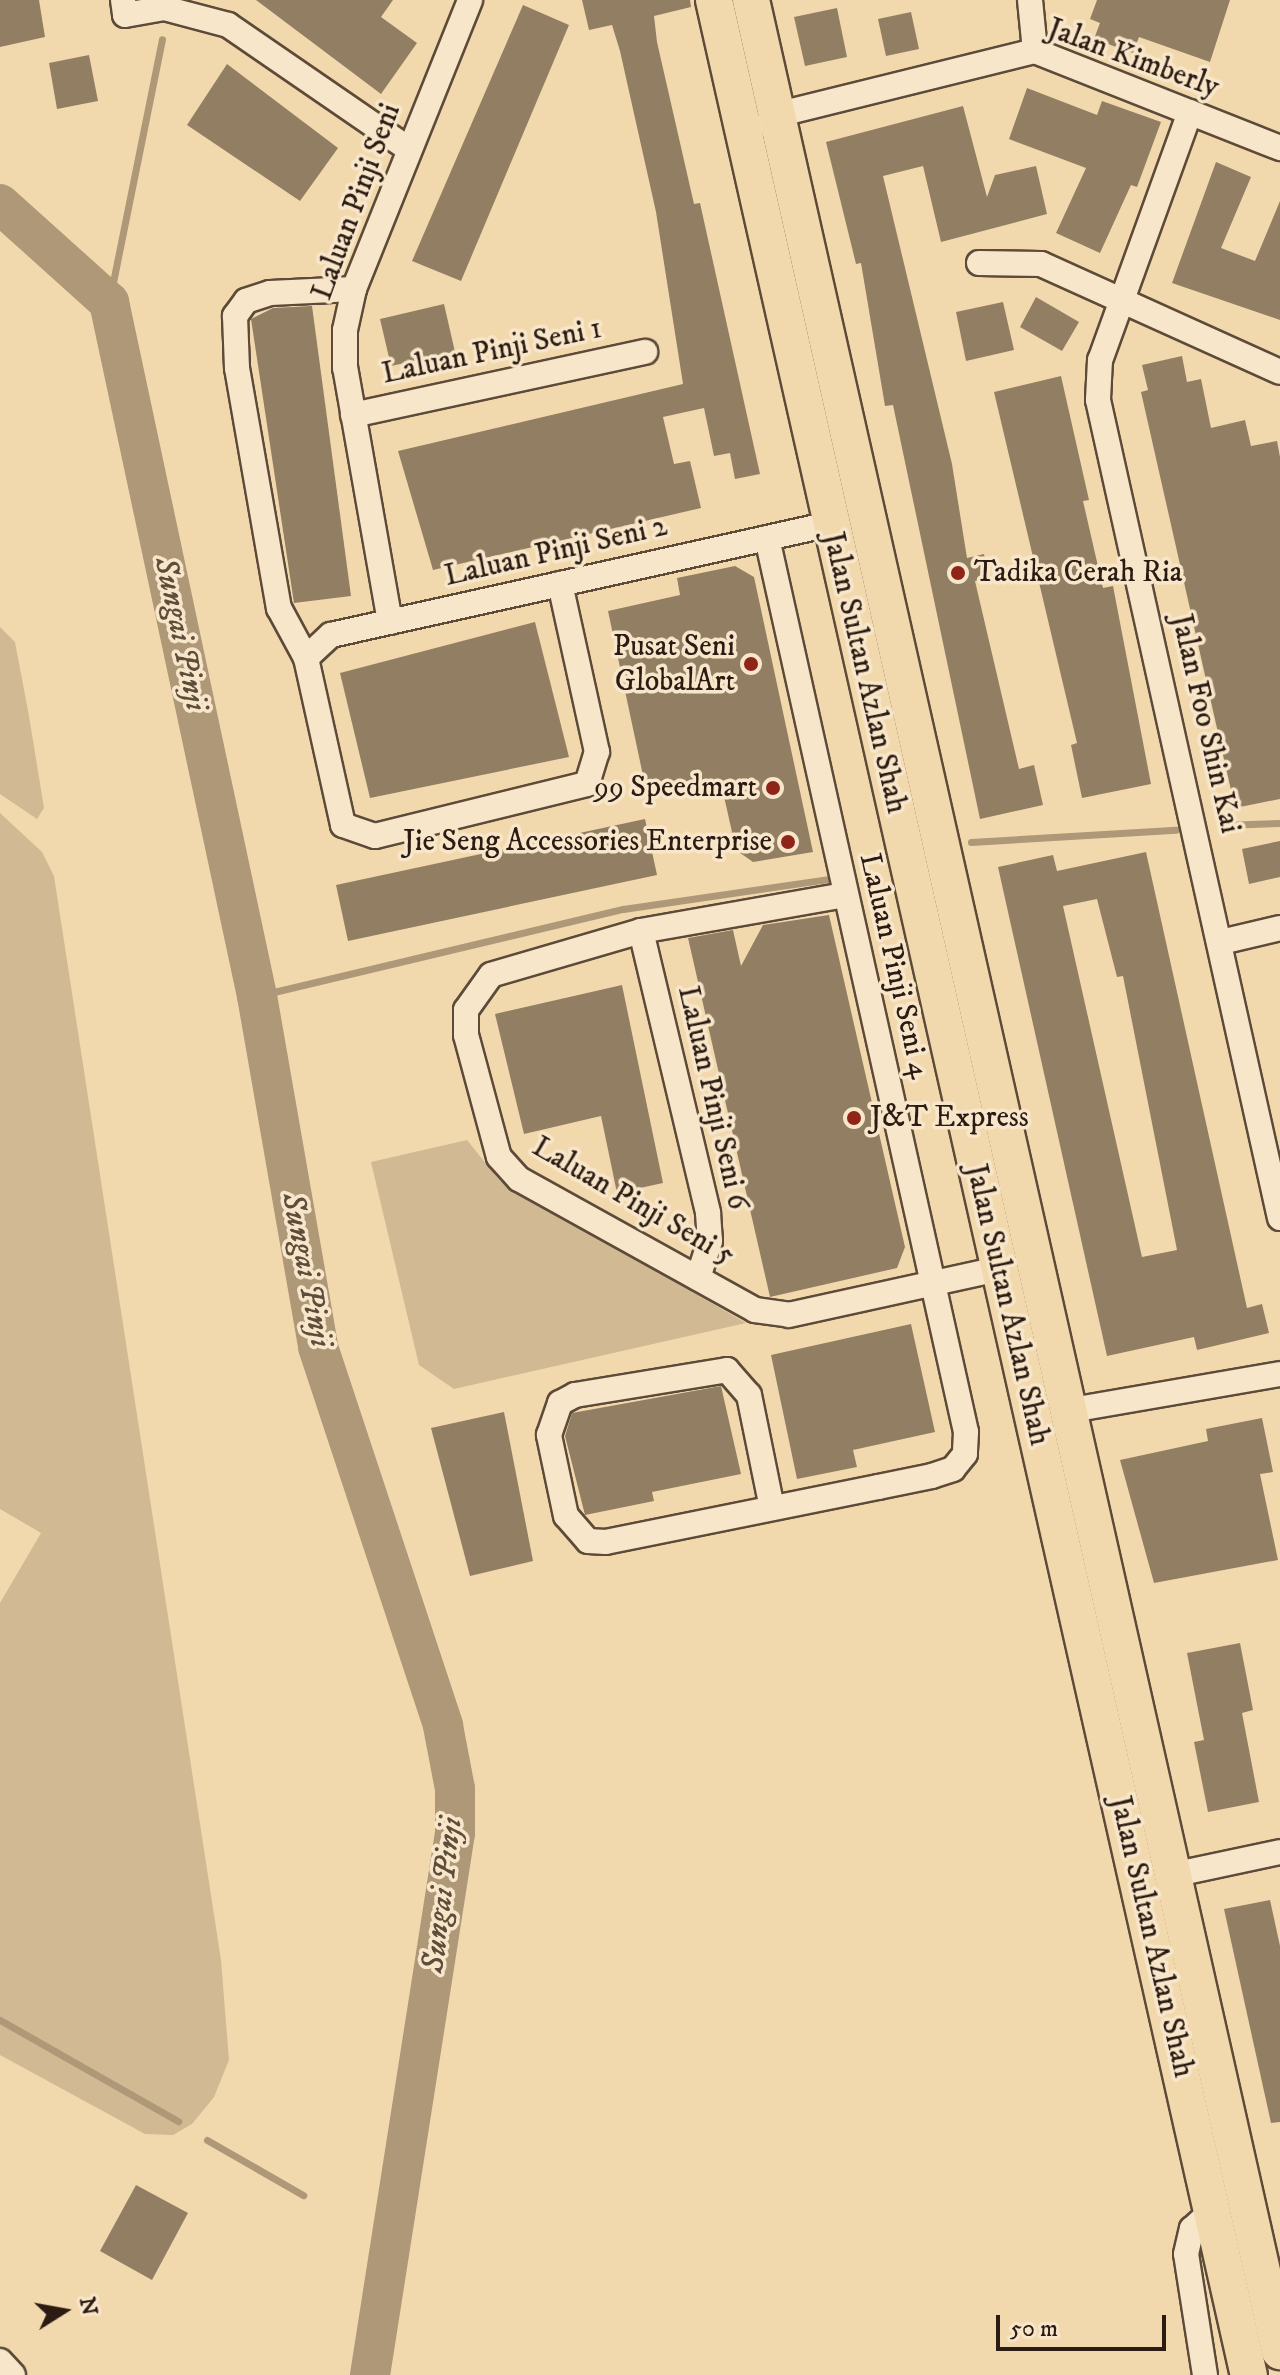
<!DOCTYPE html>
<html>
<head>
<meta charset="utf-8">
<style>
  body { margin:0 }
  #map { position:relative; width:1280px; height:2375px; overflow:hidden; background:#f2d9ad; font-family:"IM FELL DW Pica",serif }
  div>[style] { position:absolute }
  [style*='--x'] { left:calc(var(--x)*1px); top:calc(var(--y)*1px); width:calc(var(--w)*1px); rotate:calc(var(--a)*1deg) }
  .green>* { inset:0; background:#d0b993 }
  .stream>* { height:7px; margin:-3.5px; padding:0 3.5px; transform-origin:3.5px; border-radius:3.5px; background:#ae9878 }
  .river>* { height:40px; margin:-20px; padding:0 20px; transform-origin:20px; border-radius:20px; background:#ae9878 }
  .building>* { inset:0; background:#927e63 }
  .roads { filter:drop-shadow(2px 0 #5d4a39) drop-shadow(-2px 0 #5d4a39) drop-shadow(0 2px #5d4a39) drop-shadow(0 -2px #5d4a39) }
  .minor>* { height:24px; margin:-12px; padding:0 12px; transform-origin:12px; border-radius:12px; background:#f7e6ca }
  .primary>* { height:36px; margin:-18px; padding:0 18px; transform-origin:18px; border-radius:18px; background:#f2d9ad }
  .dots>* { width:22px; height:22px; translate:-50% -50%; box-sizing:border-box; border:4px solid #f7e6ca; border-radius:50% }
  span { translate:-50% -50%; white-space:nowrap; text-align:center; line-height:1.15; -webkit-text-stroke:7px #f7e6ca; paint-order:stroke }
  .street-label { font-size:30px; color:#2b1b12 }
  .poi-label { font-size:30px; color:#2b1b12 }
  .left { translate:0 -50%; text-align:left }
  .right { translate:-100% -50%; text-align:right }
  .water-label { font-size:32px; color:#5f4d3b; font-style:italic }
  .north { position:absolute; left:24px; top:2271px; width:80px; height:80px; -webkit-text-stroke:6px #f7e6ca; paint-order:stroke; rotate:79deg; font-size:22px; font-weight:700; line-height:32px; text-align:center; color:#2b1b12 }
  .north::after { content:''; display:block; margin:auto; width:28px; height:36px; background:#2b1b12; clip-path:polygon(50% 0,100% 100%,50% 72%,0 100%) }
  .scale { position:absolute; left:996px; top:2315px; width:170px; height:36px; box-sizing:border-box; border:4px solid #2b1b12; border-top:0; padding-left:10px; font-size:24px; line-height:28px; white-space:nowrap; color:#2b1b12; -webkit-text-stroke:6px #f7e6ca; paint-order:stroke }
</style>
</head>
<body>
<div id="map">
  <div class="green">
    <i style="clip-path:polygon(0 627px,15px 642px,29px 716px,44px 808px,37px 819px,0 794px)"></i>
    <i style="clip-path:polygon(0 813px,42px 852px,54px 876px,221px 1960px,229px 2060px,214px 2097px,192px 2124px,173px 2135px,145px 2134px,0 2055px,0 1603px,41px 1533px,0 1509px)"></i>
    <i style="clip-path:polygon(467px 1140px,500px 1181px,746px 1323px,454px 1389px,419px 1365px,371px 1162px)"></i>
  </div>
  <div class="stream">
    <i style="--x:109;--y:302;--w:268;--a:-78.6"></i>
    <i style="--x:1222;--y:825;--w:58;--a:-2"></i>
    <i style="--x:971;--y:842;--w:205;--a:-3.4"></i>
    <i style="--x:257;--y:996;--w:376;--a:-13.4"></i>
    <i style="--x:623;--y:909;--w:207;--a:-8.3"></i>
    <i style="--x:0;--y:2020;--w:205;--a:29.6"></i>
    <i style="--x:207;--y:2140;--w:111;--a:29.8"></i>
  </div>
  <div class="river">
    <i style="--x:0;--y:204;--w:147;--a:42"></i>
    <i style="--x:109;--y:302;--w:710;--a:77.96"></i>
    <i style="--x:257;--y:996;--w:356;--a:80.1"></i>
    <i style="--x:318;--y:1347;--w:399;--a:71.7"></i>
    <i style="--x:443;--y:1726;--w:64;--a:79.2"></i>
    <i style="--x:455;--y:1789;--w:44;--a:90"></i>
    <i style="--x:455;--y:1833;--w:549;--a:98.91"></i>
  </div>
  <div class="building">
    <i style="clip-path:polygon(0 0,39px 0,45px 37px,0 47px)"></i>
    <i style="clip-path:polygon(256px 0,393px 0,381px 17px,417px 43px,381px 94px)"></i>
    <i style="clip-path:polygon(582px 0,690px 0,691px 7px,654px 16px,657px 42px,694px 204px,700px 203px,760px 474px,735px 479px,730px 453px,714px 456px,704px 408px,663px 417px,674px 464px,690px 461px,701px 508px,433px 570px,398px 451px,683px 384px,656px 212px,620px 51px,612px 25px,589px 30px)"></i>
    <i style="clip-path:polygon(1097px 0,1230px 0,1210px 62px,1139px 37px,1133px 53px,1094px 39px,1100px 23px,1090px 19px)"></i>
    <i style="clip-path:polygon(523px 5px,569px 25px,461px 281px,412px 261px)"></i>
    <i style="clip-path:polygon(837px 8px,847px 57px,805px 66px,794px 17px)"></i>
    <i style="clip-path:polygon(911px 12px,919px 49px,886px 56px,878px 19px)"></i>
    <i style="clip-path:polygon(89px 55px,98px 101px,57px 109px,49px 63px)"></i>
    <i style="clip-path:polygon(227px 64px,338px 148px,300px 201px,187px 125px)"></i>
    <i style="clip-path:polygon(1027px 88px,1097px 115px,1102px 101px,1161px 122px,1137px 187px,1131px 185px,1100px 253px,1056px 233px,1086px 168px,1009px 139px)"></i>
    <i style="clip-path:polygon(963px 106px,987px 197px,995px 175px,1036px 166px,1047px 214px,941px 242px,923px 166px,883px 176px,952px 464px,967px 558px,984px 554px,989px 578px,975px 581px,1019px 769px,1034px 765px,1043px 805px,980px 819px,893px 405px,885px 406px,861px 263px,856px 264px,826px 142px)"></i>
    <i style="clip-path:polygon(1216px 162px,1251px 177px,1221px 248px,1255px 261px,1280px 201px,1280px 320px,1172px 283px)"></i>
    <i style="clip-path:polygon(1036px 297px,1079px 322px,1062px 351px,1020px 327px)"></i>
    <i style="clip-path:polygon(1003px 302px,1014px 350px,966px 361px,956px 312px)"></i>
    <i style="clip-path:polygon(444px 304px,455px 352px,391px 366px,380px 319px)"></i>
    <i style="clip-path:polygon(312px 306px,351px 596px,294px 603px,251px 319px,273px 308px)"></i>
    <i style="clip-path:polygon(1182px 356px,1187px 382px,1201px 379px,1211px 428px,1245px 420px,1251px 446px,1277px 441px,1280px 457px,1280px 799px,1235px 808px,1141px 392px,1148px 390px,1142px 365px)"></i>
    <i style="clip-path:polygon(1061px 376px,1089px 500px,1083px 501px,1103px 588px,1113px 586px,1151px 784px,1082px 798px,1071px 745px,1077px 743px,994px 392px)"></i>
    <i style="clip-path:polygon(735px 566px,754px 577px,813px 852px,753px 862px,736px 850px,721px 783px,648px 799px,608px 611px,680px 595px,677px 578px)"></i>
    <i style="clip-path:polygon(535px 622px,569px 757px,370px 798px,340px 673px)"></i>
    <i style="clip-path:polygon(645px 819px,657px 875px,348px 941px,336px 885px)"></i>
    <i style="clip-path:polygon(1280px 841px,1280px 877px,1249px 884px,1242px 849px)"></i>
    <i style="clip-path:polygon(evenodd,1146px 852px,1247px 1308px,1262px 1304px,1269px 1333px,1197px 1350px,1194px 1337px,1107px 1356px,998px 867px,1053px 855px,1057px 871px,1146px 852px,1097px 899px,1117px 977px,1123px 976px,1177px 1250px,1142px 1257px,1063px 906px,1097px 899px)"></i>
    <i style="clip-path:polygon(829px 915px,905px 1247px,897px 1268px,770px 1297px,688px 938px,733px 930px,741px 966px,763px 925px)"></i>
    <i style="clip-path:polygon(622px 985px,663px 1183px,617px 1193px,601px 1116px,524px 1134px,495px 1014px)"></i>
    <i style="clip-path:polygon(911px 1324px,935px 1432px,853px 1450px,857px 1467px,797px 1479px,771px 1355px)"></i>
    <i style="clip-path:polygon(721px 1386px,741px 1474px,652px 1492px,654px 1501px,585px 1515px,565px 1436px,572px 1413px)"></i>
    <i style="clip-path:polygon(504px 1412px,533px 1561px,470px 1576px,431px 1428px)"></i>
    <i style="clip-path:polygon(1262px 1418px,1273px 1472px,1260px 1474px,1278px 1560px,1154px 1583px,1120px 1460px,1208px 1441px,1206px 1429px)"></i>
    <i style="clip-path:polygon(1240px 1643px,1253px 1710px,1242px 1713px,1259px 1802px,1208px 1812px,1194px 1742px,1204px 1740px,1187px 1653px)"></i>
    <i style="clip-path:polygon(1270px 1900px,1280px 1946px,1280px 2122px,1271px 2123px,1224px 1909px)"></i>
    <i style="clip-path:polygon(136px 2185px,188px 2213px,152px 2280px,100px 2251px)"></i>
  </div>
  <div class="roads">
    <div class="minor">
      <i style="--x:123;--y:0;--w:15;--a:82"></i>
      <i style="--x:125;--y:15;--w:40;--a:-10"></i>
      <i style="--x:164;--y:8;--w:66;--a:14.9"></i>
      <i style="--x:228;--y:25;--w:217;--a:34.5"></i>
      <i style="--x:1030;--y:0;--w:51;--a:84.4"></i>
      <i style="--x:1190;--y:112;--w:264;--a:109.9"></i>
      <i style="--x:1100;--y:360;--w:40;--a:92.9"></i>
      <i style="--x:1098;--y:400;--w:838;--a:77.46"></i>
      <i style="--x:768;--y:123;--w:11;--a:-45"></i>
      <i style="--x:776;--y:115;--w:267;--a:-13.9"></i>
      <i style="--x:1035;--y:51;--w:264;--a:21.6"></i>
      <i style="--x:979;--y:263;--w:62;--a:0.9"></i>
      <i style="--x:1041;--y:264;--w:262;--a:24.3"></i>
      <i style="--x:354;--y:289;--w:84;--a:177.3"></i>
      <i style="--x:270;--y:293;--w:25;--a:162"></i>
      <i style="--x:246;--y:301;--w:19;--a:126"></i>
      <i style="--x:235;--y:316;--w:52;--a:87.8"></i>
      <i style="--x:237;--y:368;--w:244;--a:80.1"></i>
      <i style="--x:279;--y:608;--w:57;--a:61.6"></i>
      <i style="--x:306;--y:658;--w:171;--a:77.5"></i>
      <i style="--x:343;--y:825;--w:34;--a:19"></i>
      <i style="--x:375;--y:836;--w:218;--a:-13.8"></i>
      <i style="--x:587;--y:784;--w:34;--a:-73"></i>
      <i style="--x:597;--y:752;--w:172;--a:-102.4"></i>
      <i style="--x:353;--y:415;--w:299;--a:-12.2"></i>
      <i style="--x:767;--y:538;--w:916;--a:77.45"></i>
      <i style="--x:966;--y:1432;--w:22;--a:93"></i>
      <i style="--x:965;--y:1454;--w:19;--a:129"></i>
      <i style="--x:953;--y:1469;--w:22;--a:162"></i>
      <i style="--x:932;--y:1476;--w:55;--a:168.5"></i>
      <i style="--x:878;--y:1487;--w:278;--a:168.6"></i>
      <i style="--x:606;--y:1542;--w:18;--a:-177"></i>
      <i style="--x:588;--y:1541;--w:33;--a:-131"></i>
      <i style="--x:566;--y:1516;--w:83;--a:-101.9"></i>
      <i style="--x:549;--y:1435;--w:34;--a:-71"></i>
      <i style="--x:560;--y:1403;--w:17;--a:-28"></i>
      <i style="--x:575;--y:1395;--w:154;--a:-9.3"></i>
      <i style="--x:727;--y:1370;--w:33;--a:49"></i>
      <i style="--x:749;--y:1395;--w:115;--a:78.5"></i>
      <i style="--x:390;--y:622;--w:258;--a:-100"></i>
      <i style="--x:345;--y:368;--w:38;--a:-90"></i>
      <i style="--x:345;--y:330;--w:42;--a:-77.6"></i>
      <i style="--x:354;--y:289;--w:311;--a:-68.1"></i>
      <i style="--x:306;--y:658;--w:34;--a:-43"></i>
      <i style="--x:331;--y:635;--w:511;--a:-12.54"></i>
      <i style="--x:845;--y:895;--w:207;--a:170"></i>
      <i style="--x:641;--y:931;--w:156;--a:163.7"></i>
      <i style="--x:491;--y:975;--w:43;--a:125.5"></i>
      <i style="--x:466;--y:1010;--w:25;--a:90"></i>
      <i style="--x:466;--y:1035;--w:126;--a:74.9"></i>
      <i style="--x:499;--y:1157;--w:30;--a:48"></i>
      <i style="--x:519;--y:1179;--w:270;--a:29"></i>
      <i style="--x:755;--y:1310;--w:34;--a:8"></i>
      <i style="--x:789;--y:1315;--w:215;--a:-12.4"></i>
      <i style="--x:641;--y:931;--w:290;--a:76.6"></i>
      <i style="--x:708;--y:1213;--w:28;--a:86"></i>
      <i style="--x:710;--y:1241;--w:39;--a:108"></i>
      <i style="--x:1221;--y:942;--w:61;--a:-13.3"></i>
      <i style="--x:1066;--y:1411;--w:217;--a:-9.8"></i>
      <i style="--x:1172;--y:1875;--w:110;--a:-12"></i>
      <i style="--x:0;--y:2361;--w:19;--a:47"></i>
      <i style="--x:1205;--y:2375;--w:122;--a:-98.9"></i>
      <i style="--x:1186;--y:2254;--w:26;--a:-77"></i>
      <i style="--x:1192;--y:2229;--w:27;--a:-42"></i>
    </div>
    <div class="primary">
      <i style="--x:714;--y:0;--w:2435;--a:77.31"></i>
      <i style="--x:751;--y:0;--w:2410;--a:77.32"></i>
    </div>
  </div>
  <div class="dots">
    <i style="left:958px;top:573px;background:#8f2418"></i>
    <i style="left:751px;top:664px;background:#8f2418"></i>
    <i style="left:773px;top:788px;background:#8f2418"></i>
    <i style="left:788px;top:842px;background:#8f2418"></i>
    <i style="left:854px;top:1118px;background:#8f2418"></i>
  </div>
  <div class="street-label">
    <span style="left:1133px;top:59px;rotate:20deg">Jalan Kimberly</span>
    <span style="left:357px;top:202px;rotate:-70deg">Laluan Pinji Seni</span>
    <span style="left:492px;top:352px;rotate:-12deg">Laluan Pinji Seni 1</span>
    <span style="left:556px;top:552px;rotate:-13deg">Laluan Pinji Seni 2</span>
    <span style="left:864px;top:673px;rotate:77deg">Jalan Sultan Azlan Shah</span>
    <span style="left:1205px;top:724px;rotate:77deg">Jalan Foo Shin Kai</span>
    <span style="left:894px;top:966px;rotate:77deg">Laluan Pinji Seni 4</span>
    <span style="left:712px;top:1098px;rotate:77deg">Laluan Pinji Seni 6</span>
    <span style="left:633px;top:1202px;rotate:30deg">Laluan Pinji Seni 5</span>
    <span style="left:1007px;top:1305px;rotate:77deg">Jalan Sultan Azlan Shah</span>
    <span style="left:1151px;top:1937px;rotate:77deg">Jalan Sultan Azlan Shah</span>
  </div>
  <div class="poi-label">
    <span class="left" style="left:974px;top:573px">Tadika Cerah Ria</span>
    <span class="right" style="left:735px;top:664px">Pusat Seni<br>GlobalArt</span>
    <span class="right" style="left:757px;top:788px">99 Speedmart</span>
    <span class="right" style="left:772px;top:842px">Jie Seng Accessories Enterprise</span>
    <span class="left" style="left:870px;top:1118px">J&amp;T Express</span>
  </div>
  <div class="water-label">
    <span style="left:180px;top:634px;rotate:78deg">Sungai Pinji</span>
    <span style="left:306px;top:1270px;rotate:79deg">Sungai Pinji</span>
    <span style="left:443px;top:1895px;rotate:-83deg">Sungai Pinji</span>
  </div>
  <div class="north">N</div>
  <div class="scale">50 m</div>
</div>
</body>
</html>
